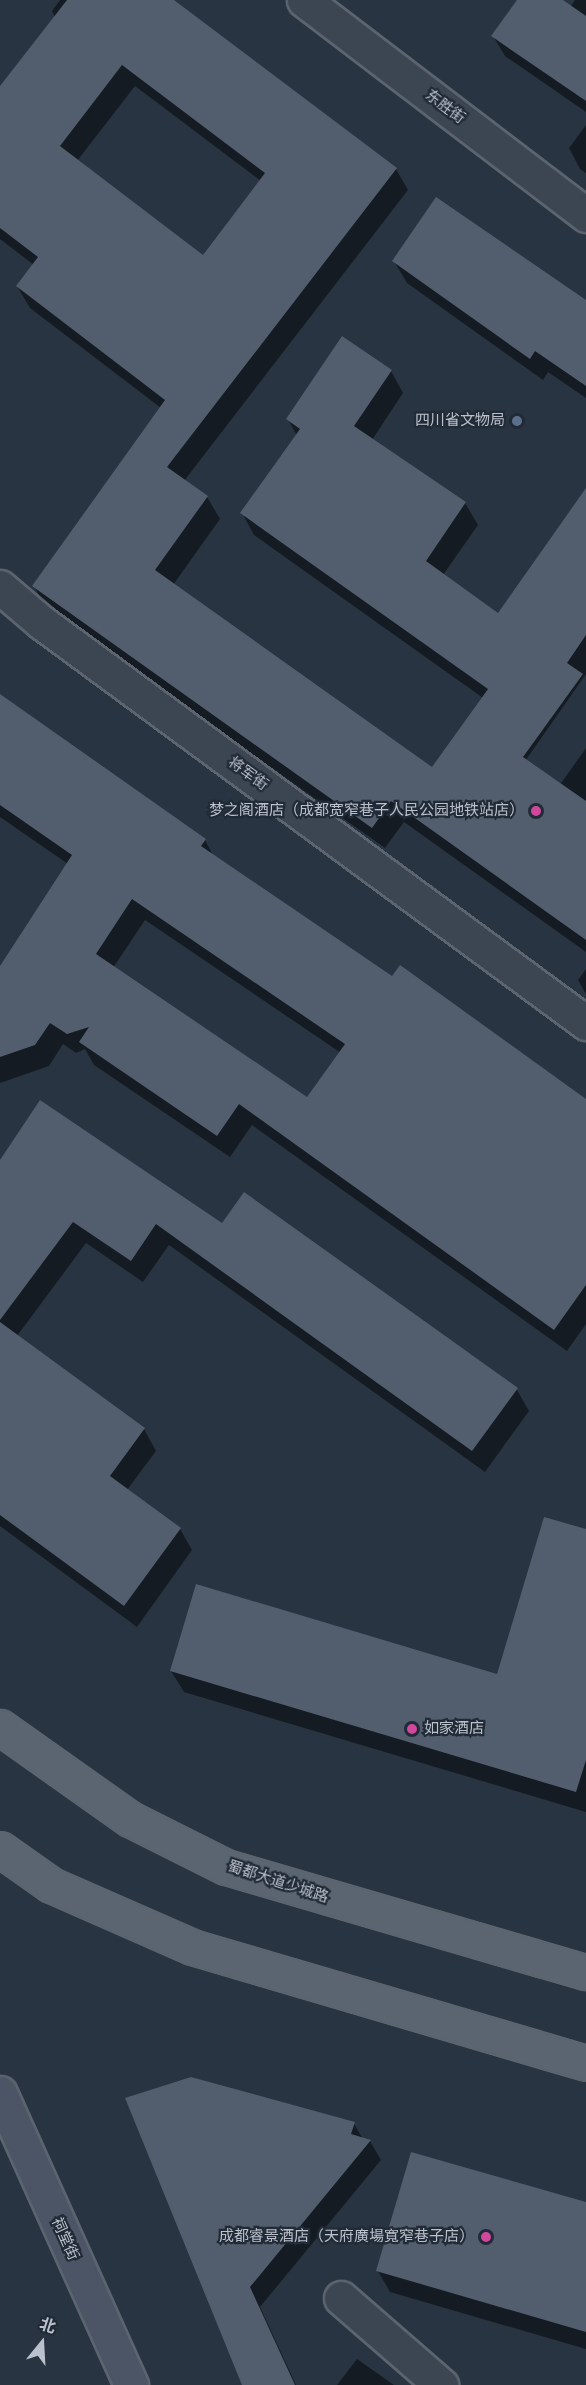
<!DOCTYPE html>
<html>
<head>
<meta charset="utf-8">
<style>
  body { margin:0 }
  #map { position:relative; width:586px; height:2385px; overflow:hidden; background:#283442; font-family:"Work Sans","Noto Sans SC",sans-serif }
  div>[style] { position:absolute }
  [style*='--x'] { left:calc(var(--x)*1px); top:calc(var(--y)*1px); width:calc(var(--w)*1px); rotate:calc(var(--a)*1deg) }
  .shadow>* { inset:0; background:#0007 }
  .building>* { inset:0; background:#525d6d }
  .roads { filter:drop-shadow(2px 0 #5b646f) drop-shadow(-2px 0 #5b646f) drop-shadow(0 2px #5b646f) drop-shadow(0 -2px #5b646f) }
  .street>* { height:33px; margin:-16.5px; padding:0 16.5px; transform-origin:16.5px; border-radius:16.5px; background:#3c4652 }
  .secondary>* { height:33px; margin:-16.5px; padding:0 16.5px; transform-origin:16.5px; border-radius:16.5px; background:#4b5565 }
  .primary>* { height:33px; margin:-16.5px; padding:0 16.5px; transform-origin:16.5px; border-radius:16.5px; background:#5b6572 }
  .dots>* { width:16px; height:16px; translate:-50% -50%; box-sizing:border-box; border:3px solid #212b37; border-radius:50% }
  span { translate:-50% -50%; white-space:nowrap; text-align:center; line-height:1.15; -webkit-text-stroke:4.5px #212b37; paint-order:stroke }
  .street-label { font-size:15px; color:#bac1cc }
  .poi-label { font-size:15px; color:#bac1cc }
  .right { translate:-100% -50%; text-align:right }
  .left { translate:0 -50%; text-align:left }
  .north { position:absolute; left:12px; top:2313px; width:60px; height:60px; -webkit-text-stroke:4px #212b37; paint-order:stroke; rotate:18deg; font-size:16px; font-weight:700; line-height:24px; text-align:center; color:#bac1cc }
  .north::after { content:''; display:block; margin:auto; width:21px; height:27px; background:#bac1cc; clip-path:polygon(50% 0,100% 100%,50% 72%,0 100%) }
</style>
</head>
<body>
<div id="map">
  <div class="shadow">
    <i style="clip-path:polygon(evenodd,60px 0,172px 0,396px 169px,408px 190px,184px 481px,207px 497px,220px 519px,173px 585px,432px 769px,483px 698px,254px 535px,242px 513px,297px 436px,288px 419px,391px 371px,403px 393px,372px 440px,465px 503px,478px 525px,443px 575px,499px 615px,586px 490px,586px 674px,481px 824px,515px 848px,586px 748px,586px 952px,404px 822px,385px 848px,46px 608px,34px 586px,161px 408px,30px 308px,17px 286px,34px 265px,0 239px,0 89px,55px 17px,52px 11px,60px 0,135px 86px,261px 181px,203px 257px,77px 161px,135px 86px)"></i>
    <i style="clip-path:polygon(518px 0,560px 0,570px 7px,575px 0,586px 0,586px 112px,505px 56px,493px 36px)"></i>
    <i style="clip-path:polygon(586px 125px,586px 173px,580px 169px,569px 148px)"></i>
    <i style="clip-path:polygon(394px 261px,586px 313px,586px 398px,548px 372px,543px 380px,407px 283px)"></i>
    <i style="clip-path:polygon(evenodd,0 696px,205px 840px,214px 857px,393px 978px,586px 1101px,586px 1324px,567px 1351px,252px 1125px,230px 1157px,94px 1065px,85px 1049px,76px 1053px,63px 1044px,49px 1066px,0 1083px,0 968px,68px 864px,0 817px,0 696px,145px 920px,341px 1053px,307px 1099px,113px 968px,145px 920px)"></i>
    <i style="clip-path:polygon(586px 969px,586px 994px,578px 980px)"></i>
    <i style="clip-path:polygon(0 1162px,222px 1225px,517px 1390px,529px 1411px,485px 1472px,169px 1245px,143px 1282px,86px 1243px,17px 1336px,144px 1429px,156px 1451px,127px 1490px,180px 1529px,192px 1550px,137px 1627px,0 1526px)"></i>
    <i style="clip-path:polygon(586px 1531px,586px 1812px,184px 1692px,171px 1671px,498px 1676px)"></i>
    <i style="clip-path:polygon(127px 2099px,354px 2124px,363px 2139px,370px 2141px,381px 2160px,260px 2307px,296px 2385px,243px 2385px)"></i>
    <i style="clip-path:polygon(586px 2204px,586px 2349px,390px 2292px,378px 2271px)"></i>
    <i style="clip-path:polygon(357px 2359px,394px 2385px,337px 2385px)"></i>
  </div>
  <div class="building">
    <i style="clip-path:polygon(evenodd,67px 0,174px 0,397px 168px,167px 467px,208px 496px,155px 570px,432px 767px,488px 689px,240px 513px,300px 429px,286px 419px,342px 336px,392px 370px,354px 426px,466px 502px,426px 561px,498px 613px,586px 488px,586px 635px,567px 663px,583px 674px,523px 757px,586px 801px,586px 940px,391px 801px,372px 828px,32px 586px,165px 400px,16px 286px,38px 257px,0 228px,0 86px,67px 0,122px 65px,265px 173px,203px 255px,60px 146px,122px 65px)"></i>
    <i style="clip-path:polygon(517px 0,563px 0,586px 16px,586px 101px,491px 36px)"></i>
    <i style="clip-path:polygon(436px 197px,586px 300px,586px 386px,535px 351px,530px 359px,392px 261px)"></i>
    <i style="clip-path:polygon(evenodd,0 694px,206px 839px,201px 846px,392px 976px,400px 965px,586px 1099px,586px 1285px,554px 1330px,239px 1104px,217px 1136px,79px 1042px,89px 1027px,67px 1034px,50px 1023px,35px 1045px,0 1057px,0 966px,72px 855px,0 805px,0 694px,132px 899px,345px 1044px,307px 1097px,96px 954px,132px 899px)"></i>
    <i style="clip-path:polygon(40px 1100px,222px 1223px,244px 1192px,518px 1388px,472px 1451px,156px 1224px,131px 1261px,73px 1222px,0 1320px,0 1160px)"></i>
    <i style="clip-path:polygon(0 1322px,145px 1428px,110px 1476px,181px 1528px,124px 1606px,0 1515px)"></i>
    <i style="clip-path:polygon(544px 1517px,586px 1529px,586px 1760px,576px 1792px,170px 1671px,196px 1584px,497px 1674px)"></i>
    <i style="clip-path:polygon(191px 2077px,355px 2122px,351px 2134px,371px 2140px,250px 2287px,295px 2385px,242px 2385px,125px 2098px)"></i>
    <i style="clip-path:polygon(411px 2152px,586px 2202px,586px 2332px,376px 2271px)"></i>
  </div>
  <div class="roads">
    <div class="street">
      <i style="--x:304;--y:0;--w:355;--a:37.3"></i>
      <i style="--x:0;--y:587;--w:54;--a:40.5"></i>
      <i style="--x:41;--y:622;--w:677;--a:36.34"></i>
      <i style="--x:341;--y:2298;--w:133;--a:41"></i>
    </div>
    <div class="secondary">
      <i style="--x:0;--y:2093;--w:320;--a:65.8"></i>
    </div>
    <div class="primary">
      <i style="--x:0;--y:1727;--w:159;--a:35.3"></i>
      <i style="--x:130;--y:1819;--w:107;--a:26.6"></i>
      <i style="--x:226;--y:1867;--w:375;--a:16.3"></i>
      <i style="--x:0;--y:1849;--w:62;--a:35.2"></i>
      <i style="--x:51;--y:1885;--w:154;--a:23.7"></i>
      <i style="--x:192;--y:1947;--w:411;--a:16.4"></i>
    </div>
  </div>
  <div class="dots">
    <i style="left:517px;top:421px;background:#5c6f8a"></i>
    <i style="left:536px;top:811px;background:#d1479c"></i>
    <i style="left:412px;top:1729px;background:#d1479c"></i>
    <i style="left:486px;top:2237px;background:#d1479c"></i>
  </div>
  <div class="street-label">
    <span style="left:445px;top:107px;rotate:37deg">东胜街</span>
    <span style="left:248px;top:774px;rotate:36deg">将军街</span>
    <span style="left:278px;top:1882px;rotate:18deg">蜀都大道少城路</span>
    <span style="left:65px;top:2239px;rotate:66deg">祠堂街</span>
  </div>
  <div class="poi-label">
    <span class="right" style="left:505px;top:421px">四川省文物局</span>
    <span class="right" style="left:524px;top:811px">梦之阁酒店（成都宽窄巷子人民公园地铁站店）</span>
    <span class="left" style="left:424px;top:1729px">如家酒店</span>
    <span class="right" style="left:474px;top:2237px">成都睿景酒店（天府廣場寬窄巷子店）</span>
  </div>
  <div class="north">北</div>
</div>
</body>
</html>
